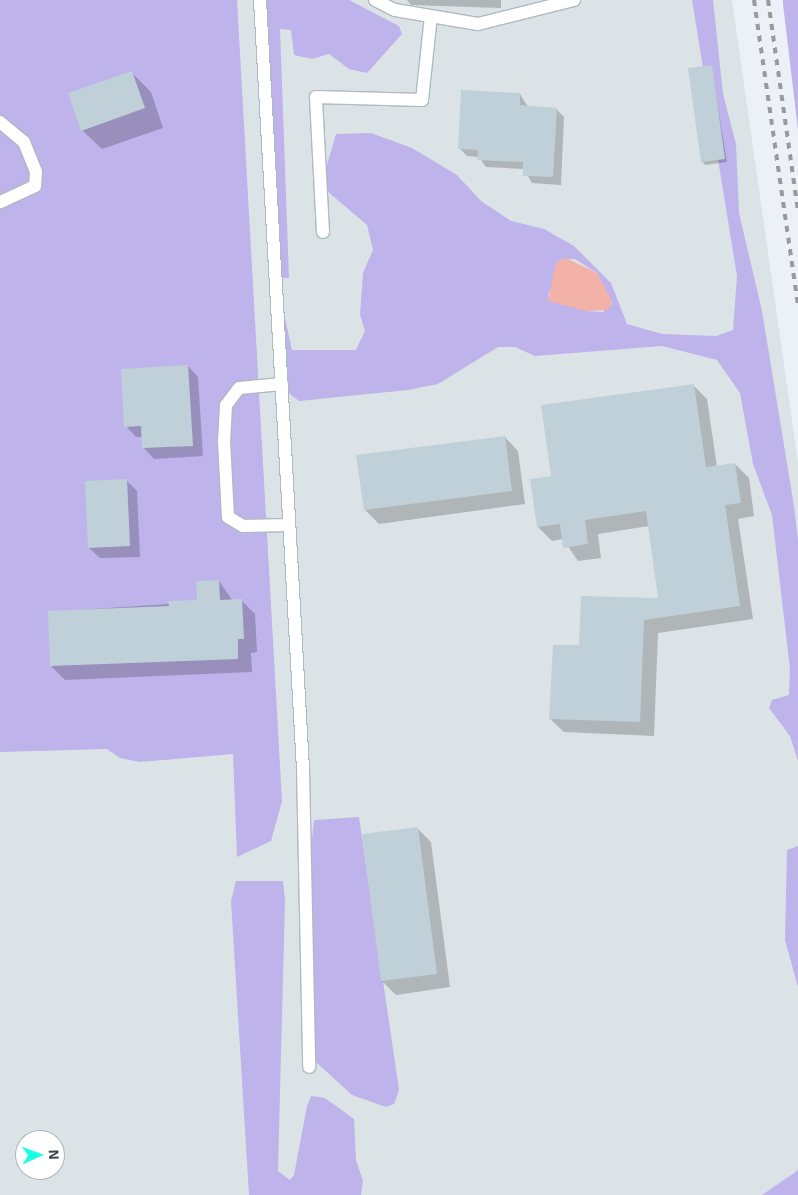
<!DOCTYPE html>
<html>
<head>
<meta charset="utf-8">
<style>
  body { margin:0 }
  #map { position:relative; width:798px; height:1195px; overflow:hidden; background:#ebf1f6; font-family:"Exo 2",sans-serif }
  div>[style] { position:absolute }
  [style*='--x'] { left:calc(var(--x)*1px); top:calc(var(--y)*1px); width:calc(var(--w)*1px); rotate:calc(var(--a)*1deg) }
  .industrial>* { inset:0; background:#dce3e6 }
  .green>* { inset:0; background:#beb3eb }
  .water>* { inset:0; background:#f3b2a7 }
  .shadow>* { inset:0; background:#0003 }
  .building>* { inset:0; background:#c0d0d8 }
  .roads { filter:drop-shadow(1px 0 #adbac2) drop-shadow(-1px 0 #adbac2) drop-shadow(0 1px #adbac2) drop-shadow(0 -1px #adbac2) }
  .service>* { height:12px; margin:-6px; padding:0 6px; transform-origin:6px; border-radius:6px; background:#fff }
  .rail>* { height:4px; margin-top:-2px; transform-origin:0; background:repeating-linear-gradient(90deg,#9a9a9a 0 6px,transparent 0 12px) }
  span { translate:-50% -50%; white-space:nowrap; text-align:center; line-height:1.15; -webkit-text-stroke:4px #fff; paint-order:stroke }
  .north { position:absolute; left:15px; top:1130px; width:50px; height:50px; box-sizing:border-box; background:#fff; border:1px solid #afb4b7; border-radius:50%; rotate:88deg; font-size:14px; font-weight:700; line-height:20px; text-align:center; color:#38444b }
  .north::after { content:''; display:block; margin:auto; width:18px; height:22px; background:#19ffe6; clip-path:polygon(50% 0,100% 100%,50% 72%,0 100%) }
</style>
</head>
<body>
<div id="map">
  <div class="industrial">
    <i style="clip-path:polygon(evenodd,0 0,732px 0,798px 463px,798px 1195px,0 1195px,0 0,25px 1140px,55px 1140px,55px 1170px,25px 1170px,25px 1140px)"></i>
  </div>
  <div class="green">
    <i style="clip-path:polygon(0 0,237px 0,282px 801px,271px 841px,237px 857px,233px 754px,140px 762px,120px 758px,107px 749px,0 752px)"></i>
    <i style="clip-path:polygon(265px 0,349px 0,399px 26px,402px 34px,367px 73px,349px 69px,329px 54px,312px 59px,294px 55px,291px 30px,280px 29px,289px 278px,278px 278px)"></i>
    <i style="clip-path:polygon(evenodd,692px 0,713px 0,723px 94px,736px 144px,739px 213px,762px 311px,794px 506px,798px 540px,798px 761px,790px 736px,769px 708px,772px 700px,789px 695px,790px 669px,772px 515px,753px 464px,740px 393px,717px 360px,662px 346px,535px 356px,515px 347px,498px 347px,438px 384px,408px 390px,299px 401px,282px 388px,283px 309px,292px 350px,356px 350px,365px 331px,360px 315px,363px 273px,373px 250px,367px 225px,327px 191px,324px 175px,336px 134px,371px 133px,412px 148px,457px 175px,481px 201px,511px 221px,544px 229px,574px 246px,611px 283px,627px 324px,662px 334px,716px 336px,733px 330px,737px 276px,692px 0,562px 259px,575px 259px,597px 273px,612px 304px,603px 312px,586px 311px,548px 296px,562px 259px)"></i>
    <i style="clip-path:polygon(783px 0,798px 0,798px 130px,783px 4px)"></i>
    <i style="clip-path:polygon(359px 817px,399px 1090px,394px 1104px,386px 1107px,352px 1095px,317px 1063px,310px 1045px,310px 858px,314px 820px)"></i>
    <i style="clip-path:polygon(798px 846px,798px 987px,785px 940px,787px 850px)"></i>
    <i style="clip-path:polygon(236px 881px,283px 881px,285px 900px,278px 1171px,290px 1180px,294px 1175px,307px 1106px,311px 1096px,325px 1098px,354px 1119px,356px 1160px,363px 1181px,361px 1195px,249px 1195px,231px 901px)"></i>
    <i style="clip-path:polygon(798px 1168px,798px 1195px,762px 1195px,797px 1171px)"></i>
  </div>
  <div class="water">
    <i style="clip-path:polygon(566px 258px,597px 273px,612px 301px,608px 310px,586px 311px,548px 301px,556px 263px)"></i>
  </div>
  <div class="shadow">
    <i style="clip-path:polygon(407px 0,532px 0,501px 0,501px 8px,411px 5px)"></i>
    <i style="clip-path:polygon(711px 66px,727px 162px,705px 165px,702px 161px)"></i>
    <i style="clip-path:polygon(131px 72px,151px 92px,163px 128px,102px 149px,82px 130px)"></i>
    <i style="clip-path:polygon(520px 94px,528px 107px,556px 109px,564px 117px,561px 185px,532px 183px,524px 169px,486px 167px,479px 157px,467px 156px,459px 148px)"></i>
    <i style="clip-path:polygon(188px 366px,198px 377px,203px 456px,154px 459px,144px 448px,143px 437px,136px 437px,126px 426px)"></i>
    <i style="clip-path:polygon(693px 385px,707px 399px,717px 467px,735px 464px,749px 478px,754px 516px,738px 519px,753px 619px,658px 633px,654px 736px,564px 732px,550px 719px,580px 646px,660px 599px,649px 526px,598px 534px,601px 558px,578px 561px,563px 539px,552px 541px,538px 527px,531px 480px,553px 477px)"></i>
    <i style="clip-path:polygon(505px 437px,518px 451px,525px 504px,379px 524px,365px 510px)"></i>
    <i style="clip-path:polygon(126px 480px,137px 491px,140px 557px,100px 558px,89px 548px)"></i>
    <i style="clip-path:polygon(219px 581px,233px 601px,241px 600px,255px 614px,257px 652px,251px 653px,252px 672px,65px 680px,51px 666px,49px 612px,198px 602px)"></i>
    <i style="clip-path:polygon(417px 828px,431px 842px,450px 987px,396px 995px,382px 981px)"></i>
  </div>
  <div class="building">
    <i style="clip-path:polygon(712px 65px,725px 159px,701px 162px,688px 68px)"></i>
    <i style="clip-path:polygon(132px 71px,145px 108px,81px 131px,68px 93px)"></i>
    <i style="clip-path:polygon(461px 90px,520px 93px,520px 105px,557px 108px,553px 177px,523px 176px,523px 162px,477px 160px,478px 150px,458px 149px)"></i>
    <i style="clip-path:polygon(188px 365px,193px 446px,142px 448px,141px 426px,124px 427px,121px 369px)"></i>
    <i style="clip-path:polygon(694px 384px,706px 467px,735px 463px,741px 503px,725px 505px,740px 606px,644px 620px,640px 722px,549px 719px,553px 645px,579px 645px,581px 596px,658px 598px,646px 511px,585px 520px,588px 544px,563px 548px,560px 524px,537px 527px,530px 479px,551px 476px,541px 405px)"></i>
    <i style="clip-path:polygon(505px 436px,512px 491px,364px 510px,356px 455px)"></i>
    <i style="clip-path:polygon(127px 479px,130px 546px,88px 548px,85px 481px)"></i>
    <i style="clip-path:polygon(219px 580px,220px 600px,242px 599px,244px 639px,238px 639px,238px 659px,50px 666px,48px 611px,169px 606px,168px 601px,197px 600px,196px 581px)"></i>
    <i style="clip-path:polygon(418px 827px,437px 974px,381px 981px,362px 834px)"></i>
  </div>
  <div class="roads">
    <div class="service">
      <i style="--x:260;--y:0;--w:770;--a:86.8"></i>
      <i style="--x:303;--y:769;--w:298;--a:88.8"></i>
      <i style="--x:375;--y:0;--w:22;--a:27"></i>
      <i style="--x:395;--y:10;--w:84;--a:9.6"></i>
      <i style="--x:478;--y:24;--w:99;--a:-14"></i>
      <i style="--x:0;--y:122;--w:31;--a:40"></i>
      <i style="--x:24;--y:142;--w:32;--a:68"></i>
      <i style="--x:36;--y:172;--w:14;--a:94"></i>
      <i style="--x:35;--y:186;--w:38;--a:155"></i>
      <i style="--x:323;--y:232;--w:135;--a:-93"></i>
      <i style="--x:316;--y:97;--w:106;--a:1.6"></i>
      <i style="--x:422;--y:100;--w:84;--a:-83.9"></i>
      <i style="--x:282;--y:384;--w:43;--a:174.7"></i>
      <i style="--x:239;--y:388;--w:21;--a:127"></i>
      <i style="--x:226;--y:405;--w:36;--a:93"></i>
      <i style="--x:224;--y:441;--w:76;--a:87"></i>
      <i style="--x:228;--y:517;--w:17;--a:31"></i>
      <i style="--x:243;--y:526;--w:45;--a:-1.3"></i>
    </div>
  </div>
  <div class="rail">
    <i style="--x:754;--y:0;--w:307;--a:81.8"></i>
    <i style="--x:768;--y:0;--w:213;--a:81.9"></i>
  </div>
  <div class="north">N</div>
</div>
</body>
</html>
